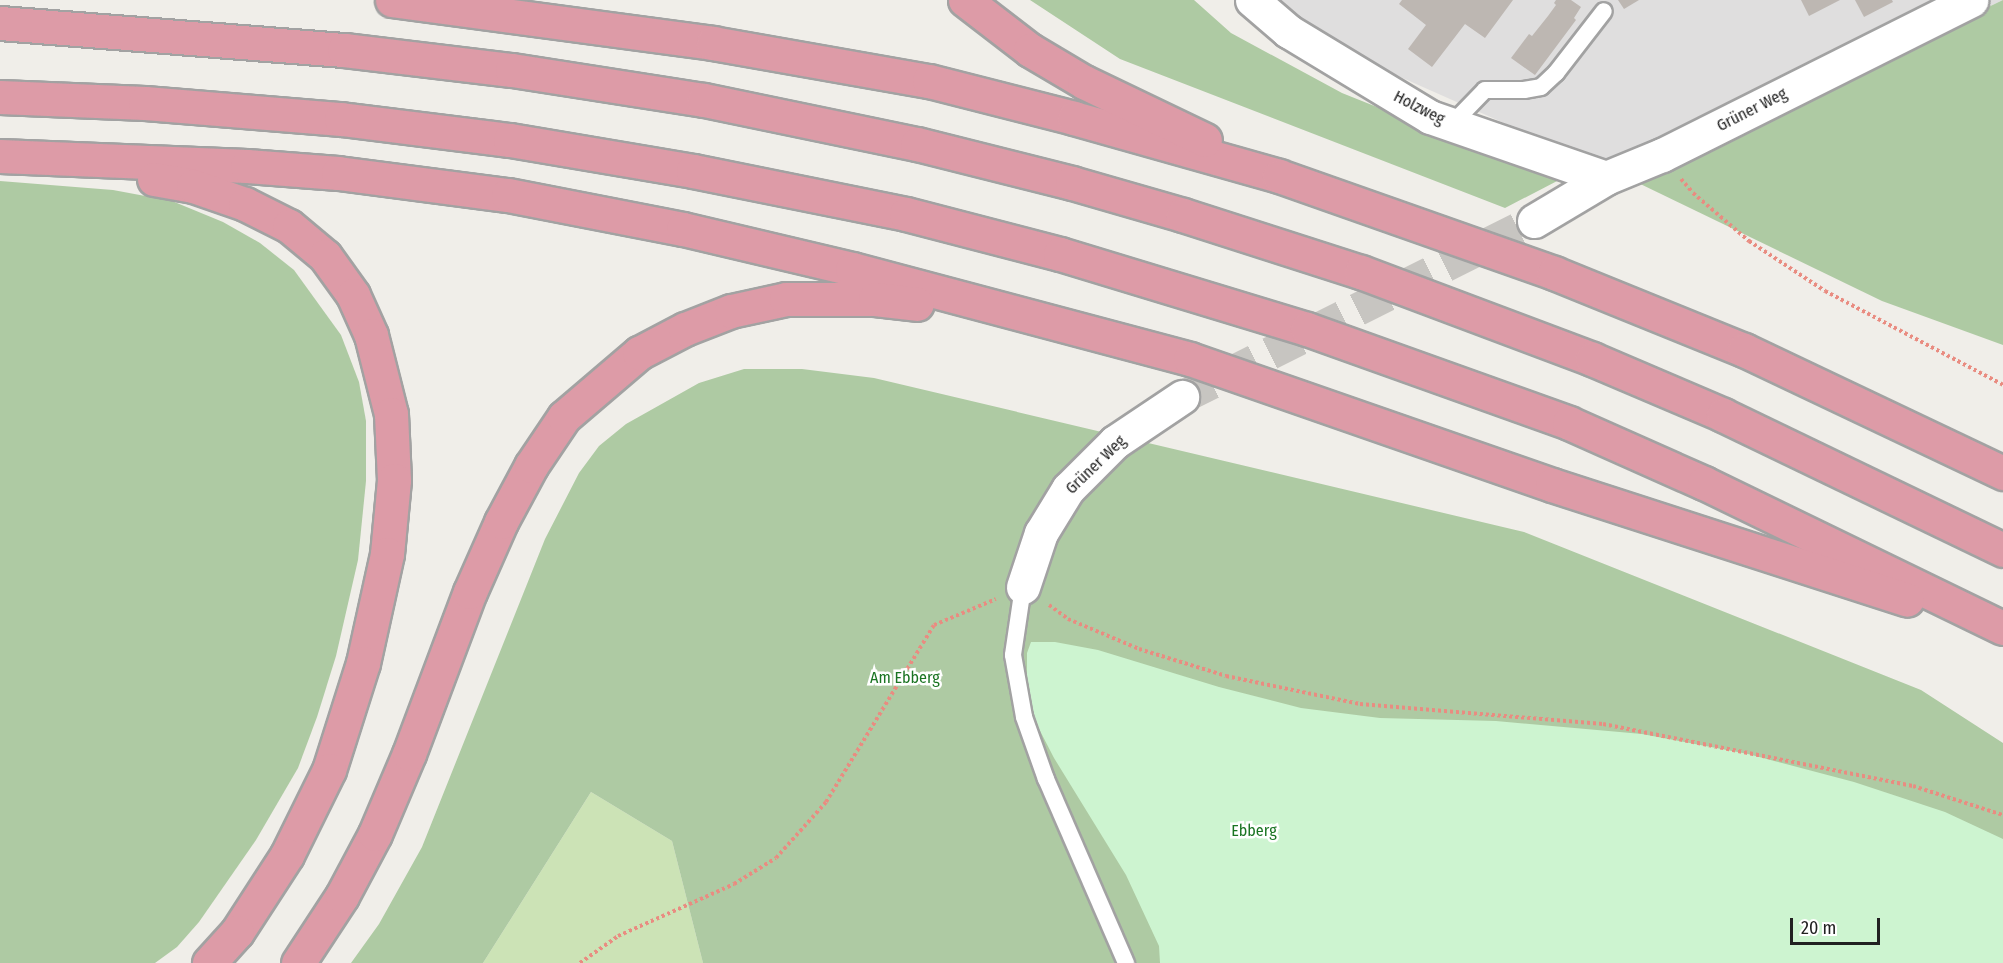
<!DOCTYPE html>
<html>
<head>
<meta charset="utf-8">
<style>
  body { margin:0 }
  #map { position:relative; width:2003px; height:963px; overflow:hidden; background:#f0eee9; font-family:"Fira Sans Condensed",sans-serif }
  div>[style] { position:absolute }
  [style*='--x'] { left:calc(var(--x)*1px); top:calc(var(--y)*1px); width:calc(var(--w)*1px); rotate:calc(var(--a)*1deg) }
  .residential>* { inset:0; background:#dfdede }
  .grass>* { inset:0; background:#cce3b6 }
  .forest>* { inset:0; background:#aecaa3 }
  .park>* { inset:0; background:#cdf4d0 }
  .building>* { inset:0; background:#bdb7b2 }
  .street-tunnel>* { height:33px; margin-top:-16.5px; transform-origin:0; background:repeating-linear-gradient(90deg,#c7c5c1 0 33px,transparent 0 49px) }
  .path>* { height:4px; margin-top:-2px; transform-origin:0; background:repeating-linear-gradient(90deg,#e98c81 0 3px,transparent 0 6px) }
  .roads { filter:drop-shadow(2px 0 #a2a2a2) drop-shadow(-2px 0 #a2a2a2) drop-shadow(0 2px #a2a2a2) drop-shadow(0 -2px #a2a2a2) }
  .lane>* { height:16px; margin:-8px; padding:0 8px; transform-origin:8px; border-radius:8px; background:#fff }
  .street>* { height:33px; margin:-16.5px; padding:0 16.5px; transform-origin:16.5px; border-radius:16.5px; background:#fff }
  .highway>* { height:33px; margin:-16.5px; padding:0 16.5px; transform-origin:16.5px; border-radius:16.5px; background:#dd9ba7 }
  span { translate:-50% -50%; white-space:nowrap; text-align:center; line-height:1.15; -webkit-text-stroke:5px #fff; paint-order:stroke }
  .street-label { font-size:16px; color:#212121 }
  .park-label { font-size:16px; color:#1a7422 }
  .scale { position:absolute; left:1790px; top:918px; width:90px; height:27px; box-sizing:border-box; border:3px solid #212121; border-top:0; padding-left:8px; font-size:18px; line-height:21px; white-space:nowrap; color:#212121; -webkit-text-stroke:4px #fff; paint-order:stroke }
</style>
</head>
<body>
<div id="map">
  <div class="residential">
    <i style="clip-path:polygon(1280px 0,2003px 0,1630px 179px,1335px 48px)"></i>
  </div>
  <div class="grass">
    <i style="clip-path:polygon(591px 792px,672px 841px,703px 963px,483px 963px)"></i>
  </div>
  <div class="forest">
    <i style="clip-path:polygon(1030px 0,1194px 0,1231px 33px,1342px 93px,1559px 180px,1505px 208px,1120px 59px)"></i>
    <i style="clip-path:polygon(2003px 0,2003px 345px,1882px 301px,1630px 179px)"></i>
    <i style="clip-path:polygon(0 181px,113px 190px,172px 201px,223px 222px,260px 243px,294px 270px,341px 335px,359px 382px,366px 421px,366px 481px,358px 560px,336px 656px,317px 717px,298px 768px,256px 840px,199px 922px,177px 947px,155px 963px,0 963px)"></i>
    <i style="clip-path:polygon(744px 369px,802px 369px,874px 378px,1524px 532px,1921px 690px,2003px 743px,2003px 963px,703px 963px,672px 841px,591px 792px,483px 963px,351px 963px,379px 924px,422px 847px,545px 539px,579px 473px,599px 446px,626px 424px,699px 383px)"></i>
  </div>
  <div class="park">
    <i style="clip-path:polygon(1031px 642px,1055px 642px,1098px 650px,1219px 687px,1301px 708px,1380px 718px,1496px 721px,1642px 734px,1748px 754px,1854px 782px,1945px 812px,2003px 839px,2003px 963px,1160px 963px,1159px 946px,1126px 875px,1054px 758px,1037px 725px,1027px 688px,1027px 653px)"></i>
  </div>
  <div class="building">
    <i style="clip-path:polygon(1402px 0,1513px 0,1485px 38px,1465px 24px,1432px 67px,1408px 49px,1426px 25px,1399px 4px)"></i>
    <i style="clip-path:polygon(1556px 0,1571px 0,1581px 7px,1574px 18px,1576px 20px,1535px 75px,1511px 58px,1529px 34px,1532px 36px,1548px 16px,1556px 5px,1554px 3px)"></i>
    <i style="clip-path:polygon(1618px 0,1639px 0,1624px 9px)"></i>
    <i style="clip-path:polygon(1801px 0,1840px 0,1809px 16px)"></i>
    <i style="clip-path:polygon(1855px 0,1892px 0,1893px 2px,1864px 17px)"></i>
  </div>
  <div class="street-tunnel">
    <i style="--x:1182;--y:397;--w:394;--a:-26.6"></i>
  </div>
  <div class="path">
    <i style="--x:1681;--y:179;--w:18;--a:49"></i>
    <i style="--x:1693;--y:193;--w:74;--a:40.6"></i>
    <i style="--x:1749;--y:241;--w:91;--a:33.3"></i>
    <i style="--x:1825;--y:291;--w:201;--a:27.8"></i>
    <i style="--x:1049;--y:605;--w:24;--a:36"></i>
    <i style="--x:1068;--y:619;--w:77;--a:22.9"></i>
    <i style="--x:1139;--y:649;--w:91;--a:17.2"></i>
    <i style="--x:1226;--y:676;--w:137;--a:11.8"></i>
    <i style="--x:1360;--y:704;--w:244;--a:4.7"></i>
    <i style="--x:1603;--y:724;--w:316;--a:11.3"></i>
    <i style="--x:1913;--y:786;--w:95;--a:17.9"></i>
    <i style="--x:580;--y:963;--w:47;--a:-35.4"></i>
    <i style="--x:618;--y:936;--w:127;--a:-24.1"></i>
    <i style="--x:734;--y:884;--w:49;--a:-31.8"></i>
    <i style="--x:776;--y:858;--w:75;--a:-48.2"></i>
    <i style="--x:826;--y:802;--w:207;--a:-58.6"></i>
    <i style="--x:934;--y:625;--w:67;--a:-22.8"></i>
  </div>
  <div class="roads">
    <div class="lane">
      <i style="--x:1452;--y:124;--w:47;--a:-45.9"></i>
      <i style="--x:1485;--y:90;--w:39;--a:0"></i>
      <i style="--x:1524;--y:90;--w:17;--a:-10"></i>
      <i style="--x:1541;--y:87;--w:21;--a:-43"></i>
      <i style="--x:1556;--y:73;--w:78;--a:-52.3"></i>
      <i style="--x:1023;--y:587;--w:69;--a:98.4"></i>
      <i style="--x:1013;--y:655;--w:63;--a:79.9"></i>
      <i style="--x:1024;--y:717;--w:66;--a:70.5"></i>
      <i style="--x:1046;--y:779;--w:201;--a:66.5"></i>
    </div>
    <div class="street">
      <i style="--x:1252;--y:0;--w:48;--a:40.7"></i>
      <i style="--x:1288;--y:31;--w:166;--a:31.2"></i>
      <i style="--x:1430;--y:117;--w:186;--a:19.1"></i>
      <i style="--x:1534;--y:221;--w:84;--a:-30.8"></i>
      <i style="--x:1606;--y:178;--w:61;--a:-22.3"></i>
      <i style="--x:1662;--y:155;--w:346;--a:-26.6"></i>
      <i style="--x:1023;--y:587;--w:57;--a:-71.6"></i>
      <i style="--x:1041;--y:533;--w:52;--a:-58.5"></i>
      <i style="--x:1068;--y:489;--w:66;--a:-45"></i>
      <i style="--x:1115;--y:442;--w:81;--a:-33.9"></i>
    </div>
    <div class="highway">
      <i style="--x:392;--y:0;--w:324;--a:7.6"></i>
      <i style="--x:713;--y:43;--w:219;--a:10"></i>
      <i style="--x:929;--y:81;--w:150;--a:14.3"></i>
      <i style="--x:1074;--y:118;--w:213;--a:15.8"></i>
      <i style="--x:1279;--y:176;--w:292;--a:19.4"></i>
      <i style="--x:1554;--y:273;--w:205;--a:22.1"></i>
      <i style="--x:1744;--y:350;--w:287;--a:25.4"></i>
      <i style="--x:965;--y:0;--w:82;--a:37.6"></i>
      <i style="--x:1030;--y:50;--w:63;--a:30.7"></i>
      <i style="--x:1084;--y:82;--w:134;--a:25.6"></i>
      <i style="--x:0;--y:23;--w:345;--a:4.5"></i>
      <i style="--x:344;--y:50;--w:169;--a:6.8"></i>
      <i style="--x:512;--y:70;--w:194;--a:8.9"></i>
      <i style="--x:704;--y:100;--w:217;--a:11.7"></i>
      <i style="--x:917;--y:144;--w:160;--a:14.1"></i>
      <i style="--x:1072;--y:183;--w:116;--a:16.1"></i>
      <i style="--x:1183;--y:215;--w:187;--a:17.8"></i>
      <i style="--x:1361;--y:272;--w:247;--a:20.6"></i>
      <i style="--x:1592;--y:359;--w:142;--a:23.1"></i>
      <i style="--x:1723;--y:415;--w:311;--a:25.7"></i>
      <i style="--x:0;--y:97;--w:145;--a:2.4"></i>
      <i style="--x:145;--y:103;--w:197;--a:4.7"></i>
      <i style="--x:341;--y:119;--w:170;--a:7.1"></i>
      <i style="--x:510;--y:140;--w:186;--a:9.6"></i>
      <i style="--x:693;--y:171;--w:217;--a:11.4"></i>
      <i style="--x:906;--y:214;--w:159;--a:14.6"></i>
      <i style="--x:1060;--y:254;--w:258;--a:16.9"></i>
      <i style="--x:1307;--y:329;--w:278;--a:19.7"></i>
      <i style="--x:1569;--y:423;--w:148;--a:24"></i>
      <i style="--x:1704;--y:483;--w:332;--a:25.9"></i>
      <i style="--x:0;--y:156;--w:247;--a:2.3"></i>
      <i style="--x:247;--y:166;--w:91;--a:4.4"></i>
      <i style="--x:338;--y:173;--w:171;--a:7.4"></i>
      <i style="--x:508;--y:195;--w:178;--a:11"></i>
      <i style="--x:683;--y:229;--w:174;--a:13.3"></i>
      <i style="--x:852;--y:269;--w:350;--a:14.9"></i>
      <i style="--x:1190;--y:359;--w:383;--a:19.2"></i>
      <i style="--x:1552;--y:485;--w:373;--a:17.9"></i>
      <i style="--x:154;--y:179;--w:40;--a:10"></i>
      <i style="--x:193;--y:186;--w:55;--a:19.1"></i>
      <i style="--x:245;--y:204;--w:49;--a:26.6"></i>
      <i style="--x:289;--y:226;--w:47;--a:39.8"></i>
      <i style="--x:325;--y:256;--w:48;--a:54.3"></i>
      <i style="--x:353;--y:295;--w:44;--a:65.8"></i>
      <i style="--x:371;--y:335;--w:81;--a:75.8"></i>
      <i style="--x:391;--y:414;--w:66;--a:87.4"></i>
      <i style="--x:394;--y:480;--w:74;--a:95.4"></i>
      <i style="--x:387;--y:554;--w:112;--a:102.4"></i>
      <i style="--x:363;--y:663;--w:112;--a:107.6"></i>
      <i style="--x:329;--y:770;--w:95;--a:116.3"></i>
      <i style="--x:287;--y:855;--w:92;--a:123"></i>
      <i style="--x:237;--y:932;--w:42;--a:132.1"></i>
      <i style="--x:298;--y:963;--w:80;--a:-56.7"></i>
      <i style="--x:342;--y:896;--w:70;--a:-62"></i>
      <i style="--x:375;--y:834;--w:87;--a:-67"></i>
      <i style="--x:409;--y:754;--w:173;--a:-69.4"></i>
      <i style="--x:470;--y:592;--w:77;--a:-66.1"></i>
      <i style="--x:501;--y:522;--w:64;--a:-61.8"></i>
      <i style="--x:531;--y:466;--w:59;--a:-56"></i>
      <i style="--x:564;--y:417;--w:99;--a:-40.5"></i>
      <i style="--x:639;--y:353;--w:52;--a:-27.6"></i>
      <i style="--x:685;--y:329;--w:49;--a:-21.4"></i>
      <i style="--x:731;--y:311;--w:56;--a:-12.3"></i>
      <i style="--x:786;--y:299;--w:89;--a:0"></i>
      <i style="--x:875;--y:299;--w:42;--a:6.8"></i>
    </div>
  </div>
  <div class="street-label">
    <span style="left:1419px;top:108px;rotate:27deg">Holzweg</span>
    <span style="left:1752px;top:110px;rotate:-27deg">Grüner Weg</span>
    <span style="left:1096px;top:465px;rotate:-44deg">Grüner Weg</span>
  </div>
  <div class="park-label">
    <span style="left:905px;top:678px">Am Ebberg</span>
    <span style="left:1254px;top:831px">Ebberg</span>
  </div>
  <div class="scale">20 m</div>
</div>
</body>
</html>
